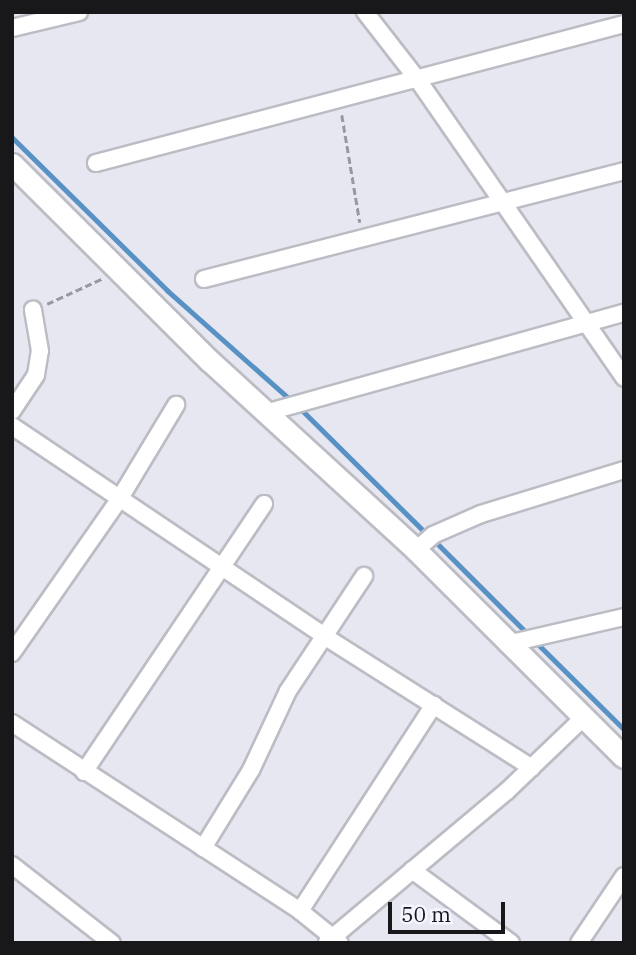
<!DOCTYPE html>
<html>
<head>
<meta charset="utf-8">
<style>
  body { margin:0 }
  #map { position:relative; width:636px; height:955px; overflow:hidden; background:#e7e7f1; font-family:"IBM Plex Serif",serif }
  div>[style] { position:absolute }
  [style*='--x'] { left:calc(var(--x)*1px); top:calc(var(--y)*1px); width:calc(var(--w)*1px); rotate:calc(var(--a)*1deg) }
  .stream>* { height:4.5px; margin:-2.25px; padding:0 2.25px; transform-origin:2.25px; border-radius:2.25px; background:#5892c4 }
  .path>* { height:2.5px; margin-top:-1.25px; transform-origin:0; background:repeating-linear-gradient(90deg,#9898a0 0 7px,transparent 0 10.5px) }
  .roads { filter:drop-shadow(2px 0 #bcbcc5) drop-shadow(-2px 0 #bcbcc5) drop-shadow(0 2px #bcbcc5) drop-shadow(0 -2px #bcbcc5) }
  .minor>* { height:16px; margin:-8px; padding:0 8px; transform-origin:8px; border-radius:8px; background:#fff }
  .tertiary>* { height:21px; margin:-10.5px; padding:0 10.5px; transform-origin:10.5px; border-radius:10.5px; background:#fff }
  span { translate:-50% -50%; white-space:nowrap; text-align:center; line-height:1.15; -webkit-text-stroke:5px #f4f5fe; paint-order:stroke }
  .frame { position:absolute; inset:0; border:14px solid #18181b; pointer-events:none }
  .scale { position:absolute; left:388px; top:902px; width:117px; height:32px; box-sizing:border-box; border:4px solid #18181b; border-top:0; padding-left:9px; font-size:21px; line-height:24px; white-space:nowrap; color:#18181b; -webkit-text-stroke:5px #f4f5fe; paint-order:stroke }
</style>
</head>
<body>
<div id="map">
  <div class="stream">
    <i style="--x:12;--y:137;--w:219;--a:44.6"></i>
    <i style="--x:168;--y:291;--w:166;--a:41.6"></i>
    <i style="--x:299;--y:407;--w:180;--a:44.8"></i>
    <i style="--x:434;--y:540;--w:134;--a:45"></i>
    <i style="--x:535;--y:641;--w:125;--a:44.7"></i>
  </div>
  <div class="path">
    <i style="--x:342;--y:115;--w:109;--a:80.5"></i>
    <i style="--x:47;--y:304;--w:60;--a:-24.8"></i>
  </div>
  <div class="roads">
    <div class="minor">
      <i style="--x:365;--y:12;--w:86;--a:52.1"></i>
      <i style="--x:418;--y:80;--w:362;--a:55.3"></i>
      <i style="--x:12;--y:28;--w:69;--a:-13.4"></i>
      <i style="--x:96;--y:163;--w:546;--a:-14.75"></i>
      <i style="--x:204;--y:279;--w:434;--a:-14.4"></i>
      <i style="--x:12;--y:411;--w:43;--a:-56.3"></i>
      <i style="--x:36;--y:375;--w:24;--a:-81"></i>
      <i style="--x:40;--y:351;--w:42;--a:-99.7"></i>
      <i style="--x:265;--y:413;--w:373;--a:-15.6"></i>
      <i style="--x:12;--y:426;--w:376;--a:33.9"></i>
      <i style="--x:324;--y:636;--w:246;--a:32.4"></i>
      <i style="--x:416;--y:550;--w:23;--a:-41"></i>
      <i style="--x:433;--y:535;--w:52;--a:-23.6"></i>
      <i style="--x:481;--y:514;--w:150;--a:-17.1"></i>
      <i style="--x:507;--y:644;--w:120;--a:-13"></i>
      <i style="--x:12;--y:653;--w:189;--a:-55.1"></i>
      <i style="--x:120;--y:498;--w:109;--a:-58.9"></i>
      <i style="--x:12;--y:723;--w:344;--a:33.1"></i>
      <i style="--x:300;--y:911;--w:51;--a:38.7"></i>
      <i style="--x:84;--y:772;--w:323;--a:-56.1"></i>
      <i style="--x:203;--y:848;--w:92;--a:-58.4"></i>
      <i style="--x:251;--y:770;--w:87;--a:-64.9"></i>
      <i style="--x:288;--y:691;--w:138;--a:-56.5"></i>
      <i style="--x:12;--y:865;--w:127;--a:38"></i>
      <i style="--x:412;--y:870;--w:123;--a:36.4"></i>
      <i style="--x:300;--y:911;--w:246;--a:-57"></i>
      <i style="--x:327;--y:942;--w:235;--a:-40"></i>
      <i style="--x:507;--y:791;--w:105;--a:-43.8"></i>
      <i style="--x:579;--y:943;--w:81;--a:-56.1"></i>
    </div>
    <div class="tertiary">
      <i style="--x:12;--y:164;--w:279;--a:44.9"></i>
      <i style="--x:210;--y:361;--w:280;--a:42.5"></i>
      <i style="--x:416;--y:550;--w:293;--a:44.9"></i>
    </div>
  </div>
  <div class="frame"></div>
  <div class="scale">50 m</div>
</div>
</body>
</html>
